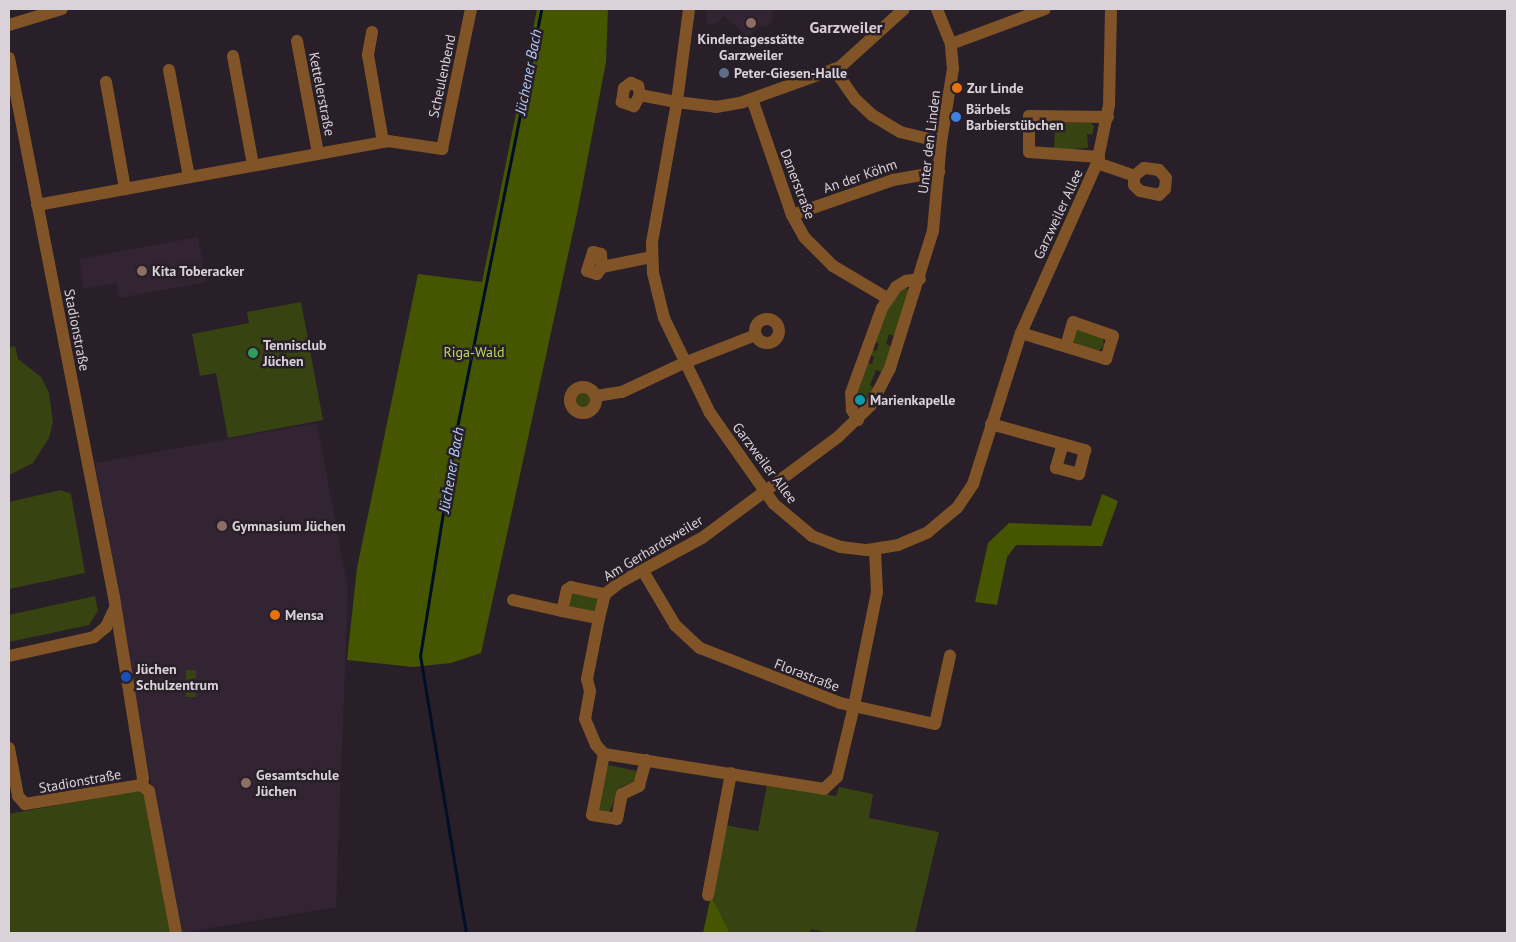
<!DOCTYPE html>
<html>
<head>
<meta charset="utf-8">
<style>
  body { margin:0 }
  #map { position:relative; width:1516px; height:942px; overflow:hidden; background:#281f29; font-family:"PT Sans",sans-serif }
  div>[style] { position:absolute }
  [style*='--x'] { left:calc(var(--x)*1px); top:calc(var(--y)*1px); width:calc(var(--w)*1px); rotate:calc(var(--a)*1deg) }
  .built>* { inset:0; background:#322433 }
  .green>* { inset:0; background:#384312 }
  .round { border-radius:50% }
  .forest>* { inset:0; background:#465600 }
  .stream>* { height:3px; margin:-1.5px; padding:0 1.5px; transform-origin:1.5px; border-radius:1.5px; background:#000f25 }
  .minor>* { height:12px; margin:-6px; padding:0 6px; transform-origin:6px; border-radius:6px; background:#805426 }
  .minor>.ring { margin:-6px; padding:0; box-sizing:content-box; background:none; border:12px solid #805426; border-radius:50% }
  .dots>* { width:14px; height:14px; translate:-50% -50%; box-sizing:border-box; border:2px solid #281f29; border-radius:50% }
  span { translate:-50% -50%; white-space:nowrap; text-align:center; line-height:1.15; -webkit-text-stroke:5px #281f29; paint-order:stroke }
  .poi-label { font-size:14px; color:#d9d3d9; font-weight:700 }
  .left { translate:0 -50%; text-align:left }
  .street-label { font-size:14px; color:#d9d3d9 }
  .park-label { font-size:14px; color:#bcdb5a }
  .water-label { font-size:15px; color:#afcef4; font-style:italic }
  .quarter-label { font-size:16px; color:#dacdda; font-weight:700 }
  .frame { position:absolute; inset:0; border:10px solid #d9d3d9; pointer-events:none }
</style>
</head>
<body>
<div id="map">
  <div class="built">
    <i style="clip-path:polygon(706px 9px,772px 9px,773px 22px,762px 27px,760px 25px,748px 38px,724px 15px,717px 23px,707px 24px)"></i>
    <i style="clip-path:polygon(198px 237px,206px 282px,119px 298px,116px 283px,84px 289px,79px 259px)"></i>
    <i style="clip-path:polygon(317px 423px,348px 589px,336px 907px,180px 933px,127px 658px,123px 615px,95px 463px)"></i>
  </div>
  <div class="green">
    <i style="clip-path:polygon(1055px 123px,1091px 123px,1094px 126px,1092px 135px,1087px 134px,1088px 148px,1054px 150px)"></i>
    <i style="clip-path:polygon(904px 287px,909px 290px,897px 337px,889px 334px,886px 344px,893px 347px,883px 372px,876px 370px,870px 385px,875px 389px,861px 406px,857px 405px,856px 392px,865px 362px,872px 364px,874px 357px,868px 354px,870px 349px,876px 351px,879px 344px,872px 341px,895px 293px)"></i>
    <i style="clip-path:polygon(301px 302px,323px 420px,228px 438px,216px 373px,200px 376px,192px 334px,249px 323px,247px 312px)"></i>
    <i style="clip-path:polygon(1082px 328px,1102px 335px,1104px 345px,1101px 349px,1096px 351px,1076px 345px,1073px 340px,1076px 330px)"></i>
    <i style="clip-path:polygon(15px 346px,18px 359px,41px 377px,49px 393px,53px 422px,49px 438px,33px 463px,9px 475px,9px 347px)"></i>
    <i class="round" style="left:573px;top:392px;width:18px;height:18px"></i>
    <i style="clip-path:polygon(61px 490px,71px 494px,85px 573px,9px 589px,9px 502px)"></i>
    <i style="clip-path:polygon(571px 592px,598px 598px,595px 612px,569px 608px)"></i>
    <i style="clip-path:polygon(95px 596px,98px 611px,89px 625px,9px 642px,9px 615px)"></i>
    <i style="clip-path:polygon(186px 670px,196px 670px,196px 697px,186px 697px)"></i>
    <i style="clip-path:polygon(608px 765px,637px 771px,638px 781px,620px 787px,609px 813px,598px 810px)"></i>
    <i style="clip-path:polygon(767px 785px,836px 796px,839px 787px,873px 794px,869px 818px,939px 832px,915px 933px,828px 933px,811px 929px,810px 933px,730px 933px,711px 896px,724px 825px,758px 831px)"></i>
    <i style="clip-path:polygon(139px 790px,147px 797px,173px 933px,9px 933px,9px 814px)"></i>
  </div>
  <div class="forest">
    <i style="clip-path:polygon(537px 9px,608px 9px,606px 62px,578px 209px,481px 653px,451px 663px,413px 667px,347px 660px,357px 568px,418px 274px,482px 282px)"></i>
    <i style="clip-path:polygon(1102px 494px,1118px 501px,1102px 546px,1016px 545px,1007px 557px,997px 605px,975px 602px,988px 543px,1009px 523px,1091px 526px)"></i>
    <i style="clip-path:polygon(711px 896px,730px 933px,703px 933px)"></i>
  </div>
  <div class="stream">
    <i style="--x:466;--y:933;--w:281;--a:-99.4"></i>
    <i style="--x:420;--y:656;--w:222;--a:-80.9"></i>
    <i style="--x:455;--y:437;--w:437;--a:-78.6"></i>
  </div>
  <div class="minor">
    <i style="--x:689;--y:9;--w:94;--a:97.4"></i>
    <i style="--x:677;--y:102;--w:143;--a:100.1"></i>
    <i style="--x:652;--y:243;--w:30;--a:88"></i>
    <i style="--x:653;--y:273;--w:46;--a:76.3"></i>
    <i style="--x:664;--y:318;--w:106;--a:64.2"></i>
    <i style="--x:710;--y:413;--w:111;--a:54.9"></i>
    <i style="--x:774;--y:504;--w:50;--a:40.1"></i>
    <i style="--x:812;--y:536;--w:31;--a:21"></i>
    <i style="--x:841;--y:547;--w:26;--a:7"></i>
    <i style="--x:867;--y:550;--w:31;--a:-9"></i>
    <i style="--x:898;--y:545;--w:33;--a:-23"></i>
    <i style="--x:928;--y:532;--w:38;--a:-40"></i>
    <i style="--x:957;--y:508;--w:29;--a:-56"></i>
    <i style="--x:973;--y:484;--w:158;--a:-72.4"></i>
    <i style="--x:1021;--y:333;--w:186;--a:-65.9"></i>
    <i style="--x:1097;--y:163;--w:59;--a:-78.3"></i>
    <i style="--x:1109;--y:105;--w:96;--a:-88.8"></i>
    <i style="--x:9;--y:25;--w:55;--a:-16.8"></i>
    <i style="--x:372;--y:32;--w:23;--a:100"></i>
    <i style="--x:368;--y:55;--w:88;--a:80.2"></i>
    <i style="--x:297;--y:41;--w:114;--a:79.4"></i>
    <i style="--x:951;--y:44;--w:100;--a:-20.4"></i>
    <i style="--x:233;--y:56;--w:111;--a:79.6"></i>
    <i style="--x:9;--y:58;--w:549;--a:78.98"></i>
    <i style="--x:114;--y:597;--w:184;--a:80.9"></i>
    <i style="--x:143;--y:779;--w:6;--a:108"></i>
    <i style="--x:834;--y:69;--w:38;--a:55"></i>
    <i style="--x:856;--y:100;--w:22;--a:43"></i>
    <i style="--x:872;--y:115;--w:33;--a:31"></i>
    <i style="--x:900;--y:132;--w:42;--a:13.7"></i>
    <i style="--x:169;--y:70;--w:109;--a:79.4"></i>
    <i style="--x:106;--y:82;--w:109;--a:79.9"></i>
    <i style="--x:640;--y:95;--w:13;--a:119"></i>
    <i style="--x:634;--y:106;--w:13;--a:-162"></i>
    <i style="--x:622;--y:102;--w:14;--a:-82"></i>
    <i style="--x:624;--y:88;--w:9;--a:-36"></i>
    <i style="--x:631;--y:83;--w:8;--a:23"></i>
    <i style="--x:638;--y:86;--w:9;--a:77"></i>
    <i style="--x:640;--y:95;--w:38;--a:11"></i>
    <i style="--x:677;--y:102;--w:39;--a:7"></i>
    <i style="--x:716;--y:107;--w:27;--a:-10"></i>
    <i style="--x:743;--y:102;--w:103;--a:-19.8"></i>
    <i style="--x:840;--y:67;--w:86;--a:-42.2"></i>
    <i style="--x:752;--y:99;--w:123;--a:71"></i>
    <i style="--x:792;--y:215;--w:25;--a:61"></i>
    <i style="--x:804;--y:237;--w:41;--a:45"></i>
    <i style="--x:833;--y:266;--w:63;--a:30.7"></i>
    <i style="--x:1099;--y:157;--w:70;--a:-175.9"></i>
    <i style="--x:1029;--y:152;--w:36;--a:-90"></i>
    <i style="--x:1029;--y:116;--w:79;--a:0.7"></i>
    <i style="--x:1097;--y:163;--w:39;--a:19"></i>
    <i style="--x:1134;--y:176;--w:9;--a:90"></i>
    <i style="--x:1134;--y:185;--w:8;--a:45"></i>
    <i style="--x:1140;--y:191;--w:19;--a:12"></i>
    <i style="--x:1159;--y:195;--w:8;--a:-45"></i>
    <i style="--x:1165;--y:189;--w:11;--a:-85"></i>
    <i style="--x:1166;--y:178;--w:11;--a:-131"></i>
    <i style="--x:1159;--y:170;--w:15;--a:-172"></i>
    <i style="--x:1144;--y:168;--w:13;--a:141"></i>
    <i style="--x:37;--y:205;--w:357;--a:-10.3"></i>
    <i style="--x:388;--y:141;--w:55;--a:8.4"></i>
    <i style="--x:442;--y:149;--w:143;--a:-78.3"></i>
    <i style="--x:792;--y:215;--w:107;--a:-19.1"></i>
    <i style="--x:893;--y:180;--w:47;--a:-9.9"></i>
    <i style="--x:602;--y:267;--w:9;--a:126"></i>
    <i style="--x:597;--y:274;--w:10;--a:-163"></i>
    <i style="--x:587;--y:271;--w:20;--a:-72"></i>
    <i style="--x:593;--y:252;--w:8;--a:14"></i>
    <i style="--x:601;--y:254;--w:13;--a:86"></i>
    <i style="--x:602;--y:267;--w:50;--a:-11.5"></i>
    <i class="ring" style="left:755px;top:319px;width:12px;height:12px"></i>
    <i style="--x:1021;--y:333;--w:89;--a:17"></i>
    <i style="--x:1106;--y:359;--w:24;--a:-73"></i>
    <i style="--x:1113;--y:336;--w:42;--a:-160.7"></i>
    <i style="--x:1073;--y:322;--w:25;--a:106"></i>
    <i class="ring" style="left:570px;top:387px;width:14px;height:14px"></i>
    <i style="--x:596;--y:396;--w:26;--a:-9"></i>
    <i style="--x:622;--y:392;--w:68;--a:-25.1"></i>
    <i style="--x:684;--y:363;--w:77;--a:-21.3"></i>
    <i style="--x:858;--y:420;--w:12;--a:-121"></i>
    <i style="--x:852;--y:410;--w:17;--a:-93"></i>
    <i style="--x:851;--y:393;--w:90;--a:-70"></i>
    <i style="--x:882;--y:308;--w:25;--a:-56"></i>
    <i style="--x:896;--y:287;--w:12;--a:-31"></i>
    <i style="--x:906;--y:281;--w:14;--a:-8"></i>
    <i style="--x:991;--y:424;--w:98;--a:15.5"></i>
    <i style="--x:1085;--y:450;--w:25;--a:104"></i>
    <i style="--x:1079;--y:474;--w:24;--a:-165"></i>
    <i style="--x:1056;--y:468;--w:25;--a:-74"></i>
    <i style="--x:643;--y:571;--w:63;--a:59.3"></i>
    <i style="--x:675;--y:625;--w:34;--a:43"></i>
    <i style="--x:700;--y:648;--w:150;--a:21.4"></i>
    <i style="--x:840;--y:703;--w:97;--a:12.5"></i>
    <i style="--x:935;--y:724;--w:70;--a:-77.6"></i>
    <i style="--x:513;--y:600;--w:50;--a:12.7"></i>
    <i style="--x:562;--y:611;--w:22;--a:-77"></i>
    <i style="--x:567;--y:590;--w:5;--a:-37"></i>
    <i style="--x:571;--y:587;--w:35;--a:12"></i>
    <i style="--x:605;--y:594;--w:18;--a:-38"></i>
    <i style="--x:619;--y:583;--w:94;--a:-28.5"></i>
    <i style="--x:702;--y:538;--w:169;--a:-36.6"></i>
    <i style="--x:838;--y:437;--w:46;--a:-44.1"></i>
    <i style="--x:871;--y:405;--w:42;--a:-62.8"></i>
    <i style="--x:890;--y:368;--w:144;--a:-72.6"></i>
    <i style="--x:933;--y:231;--w:89;--a:-84.9"></i>
    <i style="--x:941;--y:142;--w:74;--a:-80.7"></i>
    <i style="--x:953;--y:69;--w:25;--a:-95"></i>
    <i style="--x:951;--y:44;--w:38;--a:-112"></i>
    <i style="--x:562;--y:611;--w:38;--a:11"></i>
    <i style="--x:599;--y:618;--w:25;--a:-76"></i>
    <i style="--x:599;--y:618;--w:62;--a:101.1"></i>
    <i style="--x:587;--y:679;--w:12;--a:76"></i>
    <i style="--x:590;--y:691;--w:28;--a:100"></i>
    <i style="--x:585;--y:719;--w:28;--a:67"></i>
    <i style="--x:596;--y:745;--w:12;--a:48"></i>
    <i style="--x:604;--y:754;--w:223;--a:9"></i>
    <i style="--x:824;--y:789;--w:18;--a:-43"></i>
    <i style="--x:837;--y:777;--w:73;--a:-76.5"></i>
    <i style="--x:854;--y:706;--w:116;--a:-78.6"></i>
    <i style="--x:877;--y:592;--w:42;--a:-92.7"></i>
    <i style="--x:9;--y:656;--w:87;--a:-12.6"></i>
    <i style="--x:94;--y:637;--w:16;--a:-40"></i>
    <i style="--x:106;--y:627;--w:19;--a:-65"></i>
    <i style="--x:9;--y:748;--w:49;--a:79.4"></i>
    <i style="--x:18;--y:796;--w:11;--a:49"></i>
    <i style="--x:25;--y:804;--w:118;--a:-9.3"></i>
    <i style="--x:604;--y:754;--w:62;--a:101.1"></i>
    <i style="--x:592;--y:815;--w:25;--a:9"></i>
    <i style="--x:617;--y:819;--w:25;--a:-79"></i>
    <i style="--x:622;--y:794;--w:19;--a:-25"></i>
    <i style="--x:639;--y:786;--w:27;--a:-75"></i>
    <i style="--x:141;--y:785;--w:10;--a:37"></i>
    <i style="--x:149;--y:791;--w:145;--a:79.2"></i>
    <i style="--x:708;--y:895;--w:124;--a:-79.3"></i>
  </div>
  <div class="dots">
    <i style="left:751px;top:23px;background:#8d6e63"></i>
    <i style="left:724px;top:73px;background:#5c6f8a"></i>
    <i style="left:957px;top:88px;background:#e8710a"></i>
    <i style="left:956px;top:117px;background:#3f7fe0"></i>
    <i style="left:142px;top:271px;background:#8d6e63"></i>
    <i style="left:253px;top:353px;background:#2e9e5b"></i>
    <i style="left:860px;top:400px;background:#0f9aa8"></i>
    <i style="left:222px;top:526px;background:#8d6e63"></i>
    <i style="left:275px;top:615px;background:#e8710a"></i>
    <i style="left:126px;top:677px;background:#1a4fb4"></i>
    <i style="left:246px;top:783px;background:#8d6e63"></i>
  </div>
  <div class="poi-label">
    <span style="left:751px;top:47px">Kindertagesstätte<br>Garzweiler</span>
    <span class="left" style="left:734px;top:73px">Peter-Giesen-Halle</span>
    <span class="left" style="left:967px;top:88px">Zur Linde</span>
    <span class="left" style="left:966px;top:117px">Bärbels<br>Barbierstübchen</span>
    <span class="left" style="left:152px;top:271px">Kita Toberacker</span>
    <span class="left" style="left:263px;top:353px">Tennisclub<br>Jüchen</span>
    <span class="left" style="left:870px;top:400px">Marienkapelle</span>
    <span class="left" style="left:232px;top:526px">Gymnasium Jüchen</span>
    <span class="left" style="left:285px;top:615px">Mensa</span>
    <span class="left" style="left:136px;top:677px">Jüchen<br>Schulzentrum</span>
    <span class="left" style="left:256px;top:783px">Gesamtschule<br>Jüchen</span>
  </div>
  <div class="street-label">
    <span style="left:442px;top:76px;rotate:-78deg">Scheulenbend</span>
    <span style="left:322px;top:94px;rotate:79deg">Kettelerstraße</span>
    <span style="left:929px;top:142px;rotate:-83deg">Unter den Linden</span>
    <span style="left:860px;top:176px;rotate:-19deg">An der Köhm</span>
    <span style="left:798px;top:184px;rotate:69deg">Danerstraße</span>
    <span style="left:1058px;top:214px;rotate:-65deg">Garzweiler Allee</span>
    <span style="left:77px;top:330px;rotate:79deg">Stadionstraße</span>
    <span style="left:765px;top:463px;rotate:53deg">Garzweiler Allee</span>
    <span style="left:653px;top:548px;rotate:-31deg">Am Gerhardsweiler</span>
    <span style="left:807px;top:675px;rotate:21deg">Florastraße</span>
    <span style="left:80px;top:781px;rotate:-10deg">Stadionstraße</span>
  </div>
  <div class="park-label">
    <span style="left:474px;top:352px">Riga-Wald</span>
  </div>
  <div class="water-label">
    <span style="left:528px;top:72px;rotate:-79deg">Jüchener Bach</span>
    <span style="left:451px;top:470px;rotate:-80deg">Jüchener Bach</span>
  </div>
  <div class="quarter-label">
    <span style="left:846px;top:27px">Garzweiler</span>
  </div>
  <div class="frame"></div>
</div>
</body>
</html>
